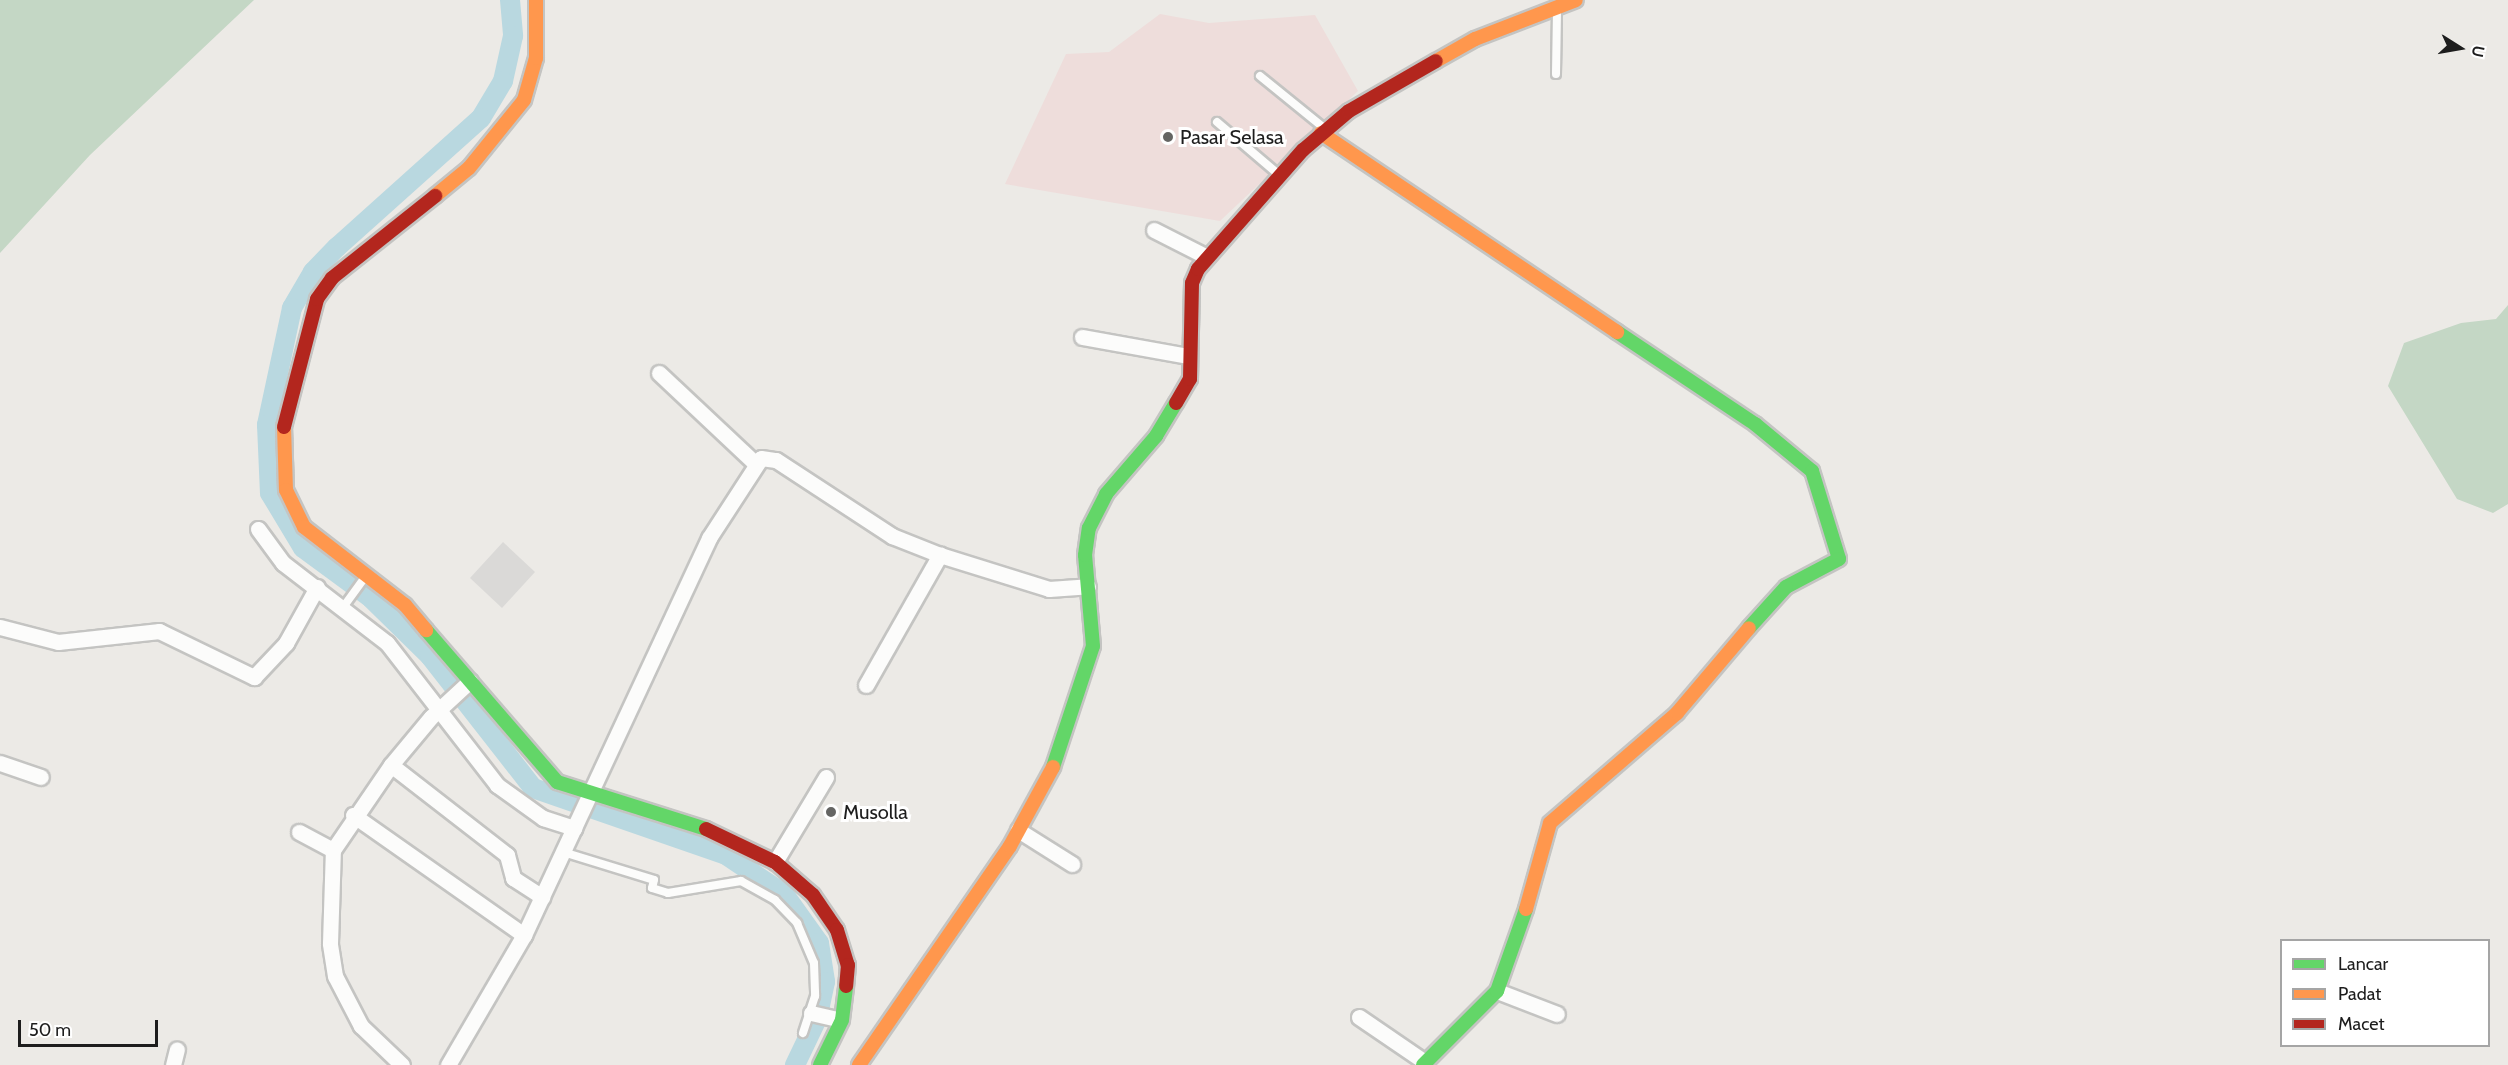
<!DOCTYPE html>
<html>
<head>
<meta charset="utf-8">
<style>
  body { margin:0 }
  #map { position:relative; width:2508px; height:1065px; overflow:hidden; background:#eceae6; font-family:Cabin,sans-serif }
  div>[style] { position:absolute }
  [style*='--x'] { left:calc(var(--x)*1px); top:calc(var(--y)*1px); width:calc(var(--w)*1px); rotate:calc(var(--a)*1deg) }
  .commercial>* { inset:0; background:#eedddb }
  .religious>* { inset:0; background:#dad9d7 }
  .cemetery>* { inset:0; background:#c4d7c5 }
  .canal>* { height:20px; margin:-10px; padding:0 10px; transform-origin:10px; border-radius:10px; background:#b9d8e0 }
  .roads { filter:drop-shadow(2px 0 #c4c4c2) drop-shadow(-2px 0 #c4c4c2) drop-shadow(0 2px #c4c4c2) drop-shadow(0 -2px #c4c4c2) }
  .lane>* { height:8px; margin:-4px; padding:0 4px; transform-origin:4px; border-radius:4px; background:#fcfcfb }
  .street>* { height:15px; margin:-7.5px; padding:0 7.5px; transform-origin:7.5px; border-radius:7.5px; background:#fcfcfb }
  .fast>* { height:14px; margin:-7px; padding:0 7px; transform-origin:7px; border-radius:7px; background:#63d668 }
  .slow>* { height:14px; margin:-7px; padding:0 7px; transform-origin:7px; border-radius:7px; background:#ff974d }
  .jam>* { height:14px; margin:-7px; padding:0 7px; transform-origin:7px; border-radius:7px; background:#b3261e }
  .dots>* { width:16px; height:16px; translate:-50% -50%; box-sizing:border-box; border:3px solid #fff; border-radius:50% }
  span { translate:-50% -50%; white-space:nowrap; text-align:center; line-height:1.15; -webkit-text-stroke:6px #fff; paint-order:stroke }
  .poi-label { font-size:20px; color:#1d1d1d }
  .left { translate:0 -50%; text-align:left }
  .legend { position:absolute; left:2280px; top:939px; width:210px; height:108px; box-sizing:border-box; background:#fff; border:2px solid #a5a5a5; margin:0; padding:8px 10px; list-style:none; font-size:18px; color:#1d1d1d }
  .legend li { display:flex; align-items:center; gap:12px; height:30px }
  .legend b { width:30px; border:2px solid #a5a5a5 }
  .north { position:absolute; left:2430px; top:18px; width:60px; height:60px; -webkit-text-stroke:4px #fff; paint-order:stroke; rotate:101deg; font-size:16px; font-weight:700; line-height:24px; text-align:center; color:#1d1d1d }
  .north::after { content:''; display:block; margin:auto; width:21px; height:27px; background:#1d1d1d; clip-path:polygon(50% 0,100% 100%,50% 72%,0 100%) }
  .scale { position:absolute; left:18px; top:1020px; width:140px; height:27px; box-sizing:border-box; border:3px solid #1d1d1d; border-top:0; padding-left:8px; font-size:18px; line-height:21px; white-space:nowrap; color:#1d1d1d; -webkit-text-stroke:4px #fff; paint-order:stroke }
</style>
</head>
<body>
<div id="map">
  <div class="commercial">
    <i style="clip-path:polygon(1160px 14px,1209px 23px,1315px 15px,1358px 91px,1220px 221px,1005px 184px,1066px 54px,1109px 52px)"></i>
  </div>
  <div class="religious">
    <i style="clip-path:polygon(503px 542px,535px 572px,502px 608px,470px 578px)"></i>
  </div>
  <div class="cemetery">
    <i style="clip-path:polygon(0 0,254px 0,90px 155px,0 253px)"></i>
    <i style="clip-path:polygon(2508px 305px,2508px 504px,2493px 513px,2457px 499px,2388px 386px,2404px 343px,2461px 323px,2496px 319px)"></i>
  </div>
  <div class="canal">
    <i style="--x:510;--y:0;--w:36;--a:85"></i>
    <i style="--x:513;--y:36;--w:46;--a:102.5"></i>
    <i style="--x:503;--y:81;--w:43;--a:120.7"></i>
    <i style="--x:481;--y:118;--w:193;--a:138.1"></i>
    <i style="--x:337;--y:247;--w:35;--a:134"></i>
    <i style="--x:313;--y:272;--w:42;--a:120.3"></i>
    <i style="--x:292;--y:308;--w:120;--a:102.1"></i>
    <i style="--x:267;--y:425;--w:68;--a:87.5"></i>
    <i style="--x:270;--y:493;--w:64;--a:59"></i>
    <i style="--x:303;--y:548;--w:84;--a:36.3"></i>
    <i style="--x:371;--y:598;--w:83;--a:44.5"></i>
    <i style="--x:430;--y:656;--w:167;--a:52"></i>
    <i style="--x:533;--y:788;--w:204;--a:19.1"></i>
    <i style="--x:726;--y:855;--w:70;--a:33.9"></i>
    <i style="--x:784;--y:894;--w:60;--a:54.5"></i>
    <i style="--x:819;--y:943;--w:39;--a:81"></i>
    <i style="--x:825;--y:982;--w:38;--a:102"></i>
    <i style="--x:817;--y:1019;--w:51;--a:115.6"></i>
  </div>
  <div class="roads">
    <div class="lane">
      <i style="--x:1556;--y:74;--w:64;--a:-89.1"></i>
      <i style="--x:1260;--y:76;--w:82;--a:39.1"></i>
      <i style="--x:1217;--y:122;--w:80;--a:40.4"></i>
      <i style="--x:344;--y:606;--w:37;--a:-54"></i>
      <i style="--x:563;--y:852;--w:95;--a:17.1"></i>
      <i style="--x:654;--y:880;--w:8;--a:104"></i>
      <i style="--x:652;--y:888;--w:17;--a:17"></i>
      <i style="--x:668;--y:893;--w:74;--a:-9.3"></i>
      <i style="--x:741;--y:881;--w:39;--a:29"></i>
      <i style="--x:775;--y:900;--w:32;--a:46"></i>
      <i style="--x:797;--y:923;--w:43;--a:67"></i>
      <i style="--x:814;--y:963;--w:33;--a:88"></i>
      <i style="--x:815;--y:996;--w:39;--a:108"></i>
    </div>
    <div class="street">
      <i style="--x:1154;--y:230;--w:59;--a:27"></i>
      <i style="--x:1082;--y:337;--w:108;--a:10.2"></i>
      <i style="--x:659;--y:373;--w:133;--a:43.2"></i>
      <i style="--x:258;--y:529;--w:42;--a:53.7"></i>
      <i style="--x:283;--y:563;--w:131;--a:37.6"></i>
      <i style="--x:387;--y:643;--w:180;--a:52.2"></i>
      <i style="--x:497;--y:785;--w:57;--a:35.7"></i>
      <i style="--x:543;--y:818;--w:33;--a:18"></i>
      <i style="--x:0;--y:627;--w:60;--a:14.5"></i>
      <i style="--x:58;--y:642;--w:102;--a:-6.2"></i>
      <i style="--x:159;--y:631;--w:106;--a:25.8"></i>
      <i style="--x:254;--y:677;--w:47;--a:-46.7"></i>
      <i style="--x:286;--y:643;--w:64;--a:-61"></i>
      <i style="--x:866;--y:685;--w:150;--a:-60.4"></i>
      <i style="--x:0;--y:763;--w:43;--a:18.9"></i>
      <i style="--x:391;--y:765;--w:147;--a:37.8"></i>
      <i style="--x:507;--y:855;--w:24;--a:75"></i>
      <i style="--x:513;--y:878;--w:35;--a:33"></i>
      <i style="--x:353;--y:815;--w:209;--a:35.1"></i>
      <i style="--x:1018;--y:830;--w:64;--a:32.2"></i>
      <i style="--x:299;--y:832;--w:38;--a:28"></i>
      <i style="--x:775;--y:862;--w:99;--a:-59"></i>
      <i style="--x:1497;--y:991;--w:64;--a:21"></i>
      <i style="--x:811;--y:1013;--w:28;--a:13"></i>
      <i style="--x:1359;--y:1017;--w:80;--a:34.3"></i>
      <i style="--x:173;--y:1065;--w:16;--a:-76"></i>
      <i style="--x:402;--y:1065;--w:57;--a:-136.4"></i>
      <i style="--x:361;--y:1026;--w:56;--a:-117.5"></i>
      <i style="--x:335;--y:976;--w:33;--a:-99"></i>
      <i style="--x:330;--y:943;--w:93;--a:-88.2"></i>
      <i style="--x:333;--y:850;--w:103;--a:-55.7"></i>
      <i style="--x:391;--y:765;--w:62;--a:-50.2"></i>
      <i style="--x:431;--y:717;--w:53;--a:-42.7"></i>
      <i style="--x:448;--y:1065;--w:151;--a:-59.7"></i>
      <i style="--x:524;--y:935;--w:438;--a:-65"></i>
      <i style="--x:709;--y:538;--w:95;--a:-57"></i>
      <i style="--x:761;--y:458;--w:15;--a:8"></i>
      <i style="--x:776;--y:460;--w:139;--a:33.2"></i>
      <i style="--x:892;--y:536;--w:52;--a:21.6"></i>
      <i style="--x:940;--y:555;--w:114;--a:17.3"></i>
      <i style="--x:1049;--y:589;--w:39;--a:-4"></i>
    </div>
    <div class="fast">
      <i style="--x:1617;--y:332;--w:166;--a:33.7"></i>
      <i style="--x:1755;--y:424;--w:74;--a:39.5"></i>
      <i style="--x:1812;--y:471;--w:92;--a:72.9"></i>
      <i style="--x:1839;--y:559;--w:60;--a:152.2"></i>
      <i style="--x:1786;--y:587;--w:55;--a:132.1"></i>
      <i style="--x:426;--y:630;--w:201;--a:49.2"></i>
      <i style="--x:557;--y:782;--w:156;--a:17.5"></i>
      <i style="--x:1053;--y:767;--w:127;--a:-71.7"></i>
      <i style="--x:1093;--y:646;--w:91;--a:-95"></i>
      <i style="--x:1085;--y:555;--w:27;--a:-82"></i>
      <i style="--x:1089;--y:528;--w:38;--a:-63"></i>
      <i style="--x:1106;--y:494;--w:77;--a:-49.2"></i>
      <i style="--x:1156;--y:436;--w:39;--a:-59"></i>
      <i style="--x:820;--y:1065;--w:50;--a:-63.9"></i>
      <i style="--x:842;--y:1020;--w:34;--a:-83"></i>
      <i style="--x:1423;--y:1065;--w:105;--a:-45"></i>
      <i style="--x:1497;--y:991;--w:87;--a:-70.5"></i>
    </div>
    <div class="slow">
      <i style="--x:1436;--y:61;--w:45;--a:-29.4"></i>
      <i style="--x:1475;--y:39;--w:108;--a:-21.1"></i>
      <i style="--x:1321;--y:133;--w:357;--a:33.9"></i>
      <i style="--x:435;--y:196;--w:44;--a:-39.5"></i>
      <i style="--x:469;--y:168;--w:87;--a:-51"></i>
      <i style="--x:524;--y:100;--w:44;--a:-74.1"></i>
      <i style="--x:536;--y:58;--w:58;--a:-90"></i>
      <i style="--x:284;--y:427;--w:63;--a:88.2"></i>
      <i style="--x:286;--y:490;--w:41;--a:64.1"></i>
      <i style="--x:304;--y:527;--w:128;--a:37.7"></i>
      <i style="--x:405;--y:605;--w:33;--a:50"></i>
      <i style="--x:1526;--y:909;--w:89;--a:-74.4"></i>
      <i style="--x:1550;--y:823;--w:168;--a:-40.9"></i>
      <i style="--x:1677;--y:713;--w:111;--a:-49.7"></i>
      <i style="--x:859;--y:1065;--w:266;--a:-55.4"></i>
      <i style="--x:1010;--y:846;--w:90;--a:-61.4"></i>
    </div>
    <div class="jam">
      <i style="--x:1176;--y:403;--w:28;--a:-60"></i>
      <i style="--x:1190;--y:379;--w:96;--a:-88.8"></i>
      <i style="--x:1192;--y:283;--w:15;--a:-67"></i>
      <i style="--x:1198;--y:269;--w:159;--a:-48.6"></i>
      <i style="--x:1303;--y:150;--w:60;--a:-40.3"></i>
      <i style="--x:1349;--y:111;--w:100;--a:-29.9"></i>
      <i style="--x:284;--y:427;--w:132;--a:-75.5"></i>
      <i style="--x:317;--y:299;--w:26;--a:-54"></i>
      <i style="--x:332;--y:278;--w:132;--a:-38.5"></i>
      <i style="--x:706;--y:829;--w:76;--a:25.6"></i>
      <i style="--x:775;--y:862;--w:50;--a:41"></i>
      <i style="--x:813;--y:895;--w:42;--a:55.6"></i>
      <i style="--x:837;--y:930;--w:37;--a:73"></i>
      <i style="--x:848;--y:965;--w:21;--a:95"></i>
    </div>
  </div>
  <div class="dots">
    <i style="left:1168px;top:137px;background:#656563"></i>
    <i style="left:831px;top:812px;background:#656563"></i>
  </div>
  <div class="poi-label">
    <span class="left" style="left:1180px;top:137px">Pasar Selasa</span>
    <span class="left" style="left:843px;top:812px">Musolla</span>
  </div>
  <ul class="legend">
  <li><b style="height:8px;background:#63d668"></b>Lancar</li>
  <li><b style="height:8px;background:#ff974d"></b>Padat</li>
  <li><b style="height:8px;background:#b3261e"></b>Macet</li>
  </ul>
  <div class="north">U</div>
  <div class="scale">50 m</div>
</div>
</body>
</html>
